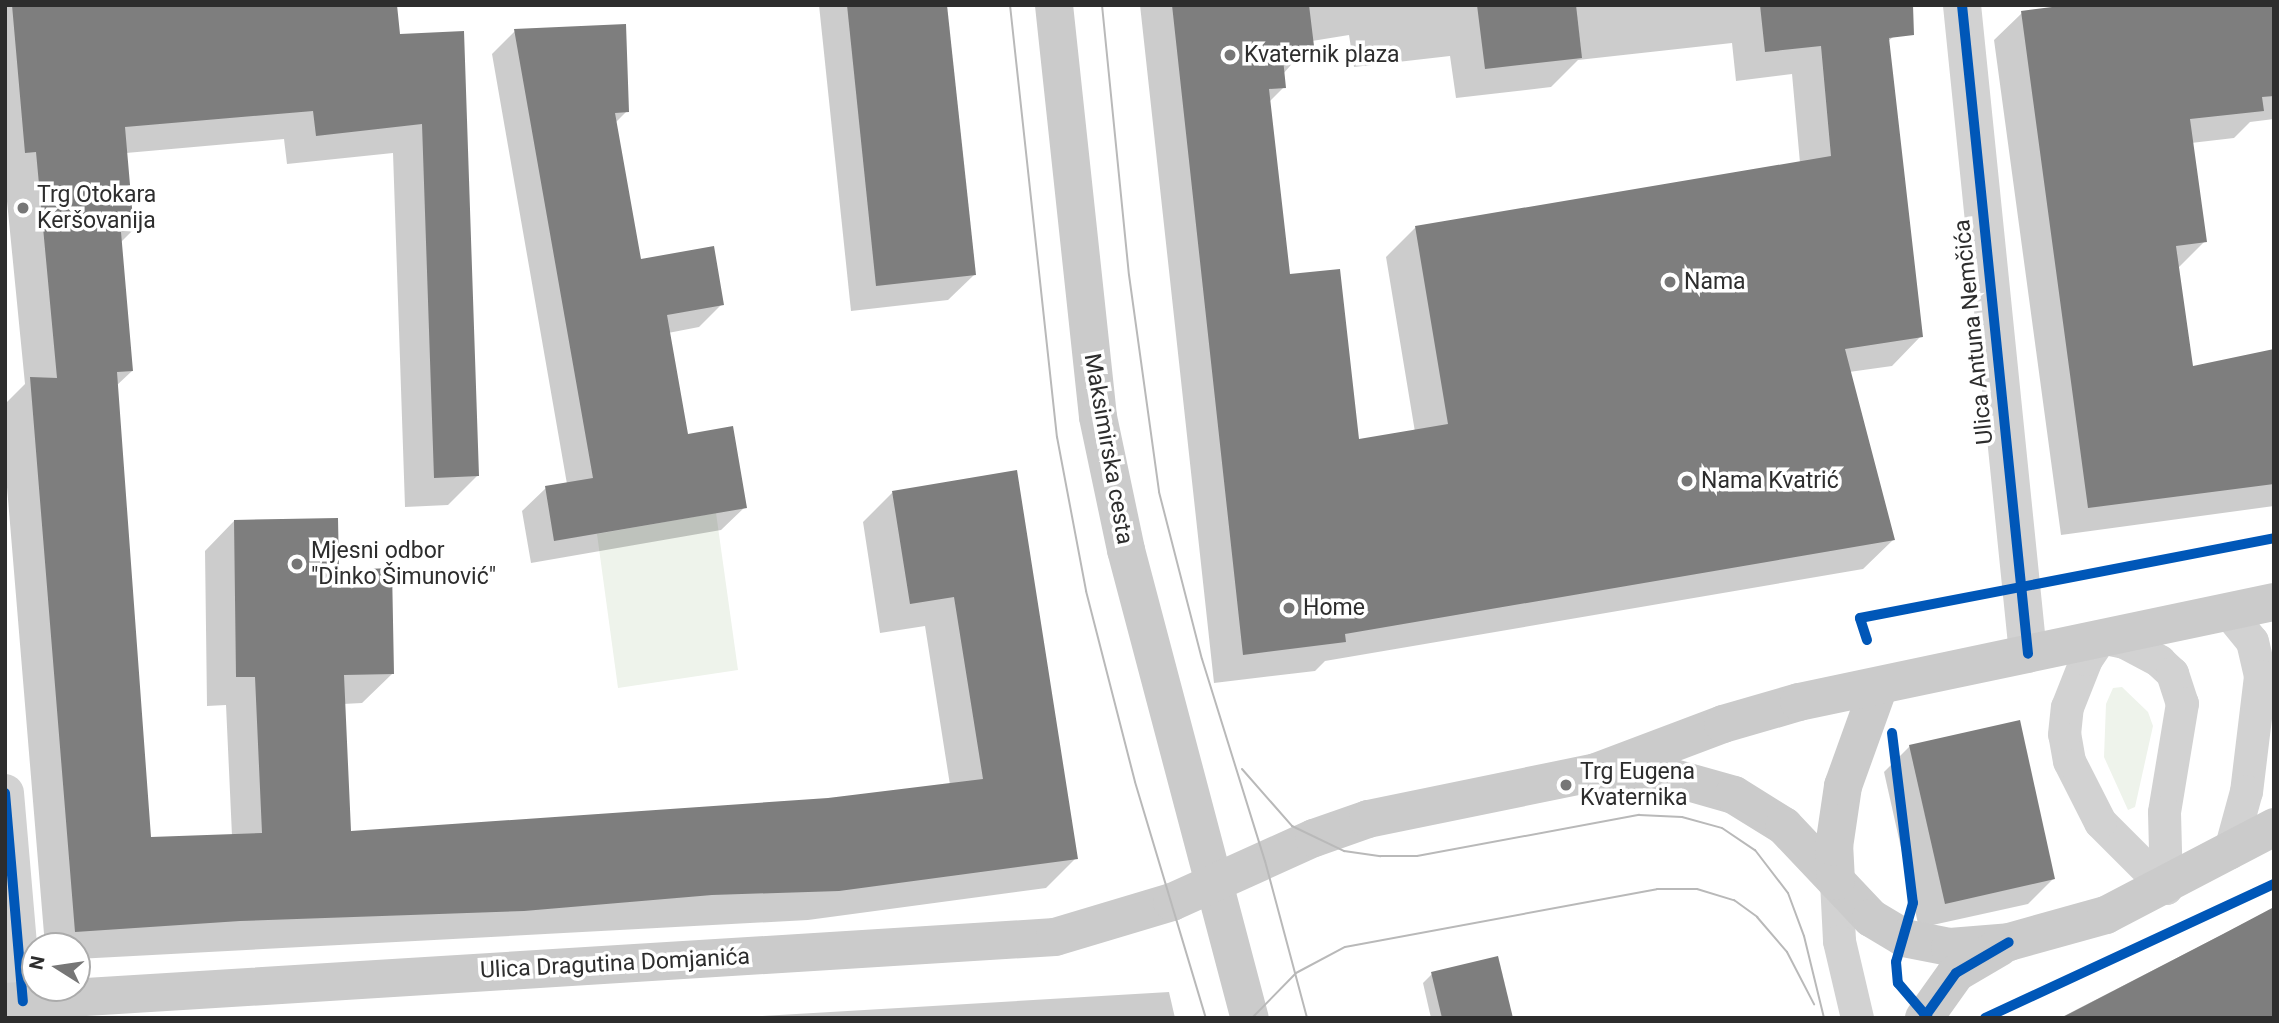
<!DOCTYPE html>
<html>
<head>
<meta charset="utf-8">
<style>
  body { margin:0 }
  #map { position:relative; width:2279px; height:1023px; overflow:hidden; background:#fff; font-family:Roboto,sans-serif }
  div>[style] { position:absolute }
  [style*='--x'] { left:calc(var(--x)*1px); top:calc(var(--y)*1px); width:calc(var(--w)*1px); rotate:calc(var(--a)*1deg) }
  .green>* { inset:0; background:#eef3eb }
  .shadow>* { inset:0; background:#0003 }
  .building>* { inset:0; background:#7e7e7e }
  .lane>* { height:33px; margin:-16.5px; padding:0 16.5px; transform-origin:16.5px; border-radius:16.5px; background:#d2d2d2 }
  .street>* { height:38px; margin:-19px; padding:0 19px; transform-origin:19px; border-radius:19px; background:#d2d2d2 }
  .secondary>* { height:38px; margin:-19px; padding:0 19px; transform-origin:19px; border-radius:19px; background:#cbcbcb }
  .tram>* { height:2px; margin:-1px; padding:0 1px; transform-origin:1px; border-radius:1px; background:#b9b9b9 }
  .cycleway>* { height:10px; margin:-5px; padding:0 5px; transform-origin:5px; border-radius:5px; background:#0057b8 }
  .dots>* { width:19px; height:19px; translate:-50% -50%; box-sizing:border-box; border:4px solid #fff; border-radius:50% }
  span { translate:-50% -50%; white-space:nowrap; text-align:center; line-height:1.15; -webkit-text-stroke:7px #fff; paint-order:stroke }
  .poi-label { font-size:23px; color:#2d2d2d }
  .left { translate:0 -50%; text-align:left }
  .street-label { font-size:23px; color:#2d2d2d }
  .frame { position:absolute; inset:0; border:7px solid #2d2d2d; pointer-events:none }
  .north { position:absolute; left:21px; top:932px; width:70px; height:70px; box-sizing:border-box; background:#fff; border:2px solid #ababab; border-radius:50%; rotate:282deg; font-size:19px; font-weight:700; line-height:28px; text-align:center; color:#2d2d2d }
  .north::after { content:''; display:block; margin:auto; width:24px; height:32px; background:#767676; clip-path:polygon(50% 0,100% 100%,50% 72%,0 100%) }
</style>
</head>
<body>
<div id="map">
  <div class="green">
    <i style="clip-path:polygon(716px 513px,738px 670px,618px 688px,597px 534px)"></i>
    <i style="clip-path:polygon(2122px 687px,2148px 712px,2153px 726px,2135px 807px,2128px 810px,2104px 757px,2106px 704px,2113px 688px)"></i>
  </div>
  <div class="shadow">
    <i style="clip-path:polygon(5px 5px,395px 5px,398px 36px,462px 33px,477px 476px,448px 505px,405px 507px,393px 153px,287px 164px,284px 139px,126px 153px,132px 231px,120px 243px,132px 371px,116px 386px,150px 839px,232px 836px,226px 705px,207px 706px,205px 551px,234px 521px,337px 571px,392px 674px,362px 703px,343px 704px,349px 833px,828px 800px,950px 785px,925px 626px,880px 633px,863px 522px,892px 493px,1016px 472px,1076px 858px,1046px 888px,808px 920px,77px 959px,77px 946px,45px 946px,5px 463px,5px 404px,25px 384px,5px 181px)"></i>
    <i style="clip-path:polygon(819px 5px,946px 5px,974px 275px,948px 300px,851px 311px)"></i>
    <i style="clip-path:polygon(evenodd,1140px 5px,1889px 5px,1893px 37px,1887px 42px,1921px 336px,1892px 366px,1849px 372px,1893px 540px,1863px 569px,1325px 661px,1315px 671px,1214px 683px,1140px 5px,1349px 35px,1354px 67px,1450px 56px,1456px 98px,1551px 87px,1578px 60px,1732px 43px,1736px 81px,1792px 74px,1800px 163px,1415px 228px,1386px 257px,1415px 432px,1358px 441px,1288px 276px,1269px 102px,1284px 87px,1283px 74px,1312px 41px,1349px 35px)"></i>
    <i style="clip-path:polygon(2274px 5px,2274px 119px,2250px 122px,2234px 138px,2191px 143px,2205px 241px,2177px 269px,2192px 368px,2274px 353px,2274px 506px,2061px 535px,1994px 40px,2022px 13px)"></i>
    <i style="clip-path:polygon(515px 31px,627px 111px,615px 123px,640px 261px,722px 304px,699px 327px,668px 333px,686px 436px,745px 507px,721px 530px,531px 563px,522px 511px,546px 488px,567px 484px,492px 54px)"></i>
    <i style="clip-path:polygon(1910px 746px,2054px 878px,2028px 904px,1919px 928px,1884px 772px)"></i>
    <i style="clip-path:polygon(2274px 908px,2274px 1018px,2060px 1018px)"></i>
    <i style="clip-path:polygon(1432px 974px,1511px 1018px,1431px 1018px,1423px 983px)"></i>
    <i style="clip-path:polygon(1169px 992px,1175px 1018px,729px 1018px)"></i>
  </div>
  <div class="building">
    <i style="clip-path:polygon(12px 5px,397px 5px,400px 34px,464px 31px,479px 476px,434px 478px,422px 124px,316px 136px,313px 111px,125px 127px,134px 231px,121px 232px,133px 371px,117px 372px,151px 837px,262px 833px,255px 677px,236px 677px,234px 520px,338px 518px,339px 570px,392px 568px,394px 674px,344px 675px,351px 831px,828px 798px,983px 779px,954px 597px,910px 604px,892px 491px,1017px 470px,1078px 859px,839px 891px,712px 895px,524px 911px,240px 921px,75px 932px,30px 377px,57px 378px,36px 152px,25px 153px)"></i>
    <i style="clip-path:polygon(847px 5px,947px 5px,976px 275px,876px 286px)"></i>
    <i style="clip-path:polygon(1172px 5px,1309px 5px,1314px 46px,1282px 49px,1286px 88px,1269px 89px,1290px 274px,1340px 269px,1359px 439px,1448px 424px,1415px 226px,1831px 156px,1821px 46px,1765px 52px,1760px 5px,1913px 5px,1914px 35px,1889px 38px,1923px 337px,1845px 349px,1895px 540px,1345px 634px,1346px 642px,1243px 655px)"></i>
    <i style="clip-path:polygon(1477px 5px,1576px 5px,1582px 58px,1485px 69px)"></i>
    <i style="clip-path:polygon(2068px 5px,2274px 5px,2274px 96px,2262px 97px,2264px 111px,2190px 119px,2207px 242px,2176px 246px,2193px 366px,2274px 349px,2274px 484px,2088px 508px,2021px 11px)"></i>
    <i style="clip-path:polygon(626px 24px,629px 112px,615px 113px,641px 259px,714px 246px,724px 305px,667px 315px,688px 434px,733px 426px,747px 508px,554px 541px,545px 486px,593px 478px,514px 29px)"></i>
    <i style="clip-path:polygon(2020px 720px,2055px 879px,1945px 904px,1909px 745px)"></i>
    <i style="clip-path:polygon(2274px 907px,2274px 1018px,2061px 1018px,2223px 934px)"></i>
    <i style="clip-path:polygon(1498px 956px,1513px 1018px,1442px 1018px,1431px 972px)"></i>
  </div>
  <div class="lane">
    <i style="--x:2229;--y:613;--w:36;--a:51"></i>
    <i style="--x:2252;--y:641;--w:36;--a:77"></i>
    <i style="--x:2260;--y:676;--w:116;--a:96.9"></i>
    <i style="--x:2246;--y:791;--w:64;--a:105.3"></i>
    <i style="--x:2101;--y:637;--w:24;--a:12"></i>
    <i style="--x:2124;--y:642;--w:40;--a:28"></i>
    <i style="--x:2159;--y:661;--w:18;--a:43"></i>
    <i style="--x:2172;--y:673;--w:32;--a:72"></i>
    <i style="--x:2182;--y:703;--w:110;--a:99.4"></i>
    <i style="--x:2164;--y:812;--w:76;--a:88.5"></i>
    <i style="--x:2166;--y:888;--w:93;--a:-135"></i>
    <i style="--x:2100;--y:822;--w:68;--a:-116.9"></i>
    <i style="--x:2069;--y:761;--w:27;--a:-100"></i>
    <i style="--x:2064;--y:734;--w:27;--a:-84"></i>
    <i style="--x:2067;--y:707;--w:52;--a:-68.4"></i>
    <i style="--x:2086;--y:659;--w:27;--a:-56"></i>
    <i style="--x:1836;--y:881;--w:60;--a:87.1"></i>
    <i style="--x:1839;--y:941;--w:79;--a:76.8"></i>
  </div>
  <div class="street">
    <i style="--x:1962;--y:5;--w:652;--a:84.19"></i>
    <i style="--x:5;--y:793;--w:209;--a:85.1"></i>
  </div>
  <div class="secondary">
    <i style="--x:1054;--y:5;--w:414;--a:83.9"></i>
    <i style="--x:1098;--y:417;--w:136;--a:78.1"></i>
    <i style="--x:1126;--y:550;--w:484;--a:75.2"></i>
    <i style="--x:1609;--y:772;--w:65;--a:5.3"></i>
    <i style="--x:1674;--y:778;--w:62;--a:15.8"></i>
    <i style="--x:1734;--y:795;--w:59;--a:31.8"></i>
    <i style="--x:1784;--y:826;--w:127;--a:46.6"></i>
    <i style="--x:1871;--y:918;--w:39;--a:31"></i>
    <i style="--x:1904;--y:938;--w:47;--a:11.1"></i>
    <i style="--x:1950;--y:947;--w:59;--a:-4.8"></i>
    <i style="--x:2009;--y:942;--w:101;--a:-15.6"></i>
    <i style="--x:2106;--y:915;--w:190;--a:-27.6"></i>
    <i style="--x:1836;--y:881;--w:34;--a:-93"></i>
    <i style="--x:1834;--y:847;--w:62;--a:-81.6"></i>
    <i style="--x:1843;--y:786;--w:106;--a:-70.2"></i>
    <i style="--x:5;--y:1002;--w:1052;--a:-3.54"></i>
    <i style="--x:1055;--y:937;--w:122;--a:-16.7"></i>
    <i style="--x:1172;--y:902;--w:156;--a:-24.3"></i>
    <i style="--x:1314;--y:838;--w:57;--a:-19.4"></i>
    <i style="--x:1368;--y:819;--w:233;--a:-11.6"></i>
    <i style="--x:1596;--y:772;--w:136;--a:-20.7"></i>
    <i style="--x:1723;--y:724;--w:79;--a:-16.1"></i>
    <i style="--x:1799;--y:702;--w:485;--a:-11.9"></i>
    <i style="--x:1924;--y:1018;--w:55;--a:-54.6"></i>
    <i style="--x:1956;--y:973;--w:51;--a:-30.6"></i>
  </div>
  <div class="tram">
    <i style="--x:1010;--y:5;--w:435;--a:83.8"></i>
    <i style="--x:1057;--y:437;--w:157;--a:79.3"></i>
    <i style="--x:1086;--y:591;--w:197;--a:75.6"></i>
    <i style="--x:1135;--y:782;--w:246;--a:73.3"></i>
    <i style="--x:1102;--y:5;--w:271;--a:84.3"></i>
    <i style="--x:1129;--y:275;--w:219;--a:82.1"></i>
    <i style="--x:1159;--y:492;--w:172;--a:75.6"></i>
    <i style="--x:1202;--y:659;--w:212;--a:72.7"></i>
    <i style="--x:1265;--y:861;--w:163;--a:75"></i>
    <i style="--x:1242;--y:769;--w:76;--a:48.7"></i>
    <i style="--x:1292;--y:826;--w:58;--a:25.7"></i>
    <i style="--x:1344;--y:851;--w:37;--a:8"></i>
    <i style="--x:1381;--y:856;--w:36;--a:0"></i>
    <i style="--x:1417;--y:856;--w:226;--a:-10.5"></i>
    <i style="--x:1639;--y:815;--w:43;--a:2.7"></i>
    <i style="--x:1682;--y:817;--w:41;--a:15.4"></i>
    <i style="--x:1722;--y:828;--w:40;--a:34"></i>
    <i style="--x:1755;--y:850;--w:54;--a:52.5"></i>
    <i style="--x:1788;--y:893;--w:46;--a:69.6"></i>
    <i style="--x:1804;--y:936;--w:84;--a:76.3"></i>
    <i style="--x:1252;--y:1018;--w:63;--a:-45.6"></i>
    <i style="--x:1296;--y:973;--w:55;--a:-28"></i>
    <i style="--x:1345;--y:947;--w:317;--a:-10.5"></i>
    <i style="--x:1657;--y:889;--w:40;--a:0"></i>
    <i style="--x:1697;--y:889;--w:39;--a:17"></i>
    <i style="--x:1734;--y:900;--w:29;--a:36"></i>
    <i style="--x:1757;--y:917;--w:46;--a:49.4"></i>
    <i style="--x:1787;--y:952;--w:59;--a:62.6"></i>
  </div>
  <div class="cycleway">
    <i style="--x:1962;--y:5;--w:652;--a:84.19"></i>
    <i style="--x:1867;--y:640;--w:23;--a:-108"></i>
    <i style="--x:1860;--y:618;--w:422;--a:-10.9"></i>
    <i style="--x:1892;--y:733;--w:171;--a:83"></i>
    <i style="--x:1913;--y:903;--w:61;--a:106.1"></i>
    <i style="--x:1896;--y:962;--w:21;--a:85"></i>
    <i style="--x:1898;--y:983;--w:46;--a:49.4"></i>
    <i style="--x:5;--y:793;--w:209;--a:85.1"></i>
    <i style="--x:1924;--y:1018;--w:55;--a:-54.6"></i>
    <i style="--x:1956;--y:973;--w:61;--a:-30.3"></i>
    <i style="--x:1985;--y:1018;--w:319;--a:-24.9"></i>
  </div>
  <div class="dots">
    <i style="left:1230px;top:55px;background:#767676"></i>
    <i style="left:23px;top:208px;background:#767676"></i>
    <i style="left:1670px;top:282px;background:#767676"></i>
    <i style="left:1687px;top:481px;background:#767676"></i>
    <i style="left:297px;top:564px;background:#767676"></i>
    <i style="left:1289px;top:608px;background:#767676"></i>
    <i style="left:1566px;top:785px;background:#767676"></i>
  </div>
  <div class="poi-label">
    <span class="left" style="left:1244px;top:55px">Kvaternik plaza</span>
    <span class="left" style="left:37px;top:208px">Trg Otokara<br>Keršovanija</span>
    <span class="left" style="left:1684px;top:282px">Nama</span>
    <span class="left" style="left:1701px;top:481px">Nama Kvatrić</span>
    <span class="left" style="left:311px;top:564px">Mjesni odbor<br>"Dinko Šimunović"</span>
    <span class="left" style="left:1303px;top:608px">Home</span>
    <span class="left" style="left:1580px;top:785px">Trg Eugena<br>Kvaternika</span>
  </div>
  <div class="street-label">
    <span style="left:1974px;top:332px;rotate:-96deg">Ulica Antuna Nemčića</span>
    <span style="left:1108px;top:449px;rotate:80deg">Maksimirska cesta</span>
    <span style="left:615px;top:964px;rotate:-3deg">Ulica Dragutina Domjanića</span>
  </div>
  <div class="frame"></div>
  <div class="north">N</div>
</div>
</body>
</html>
